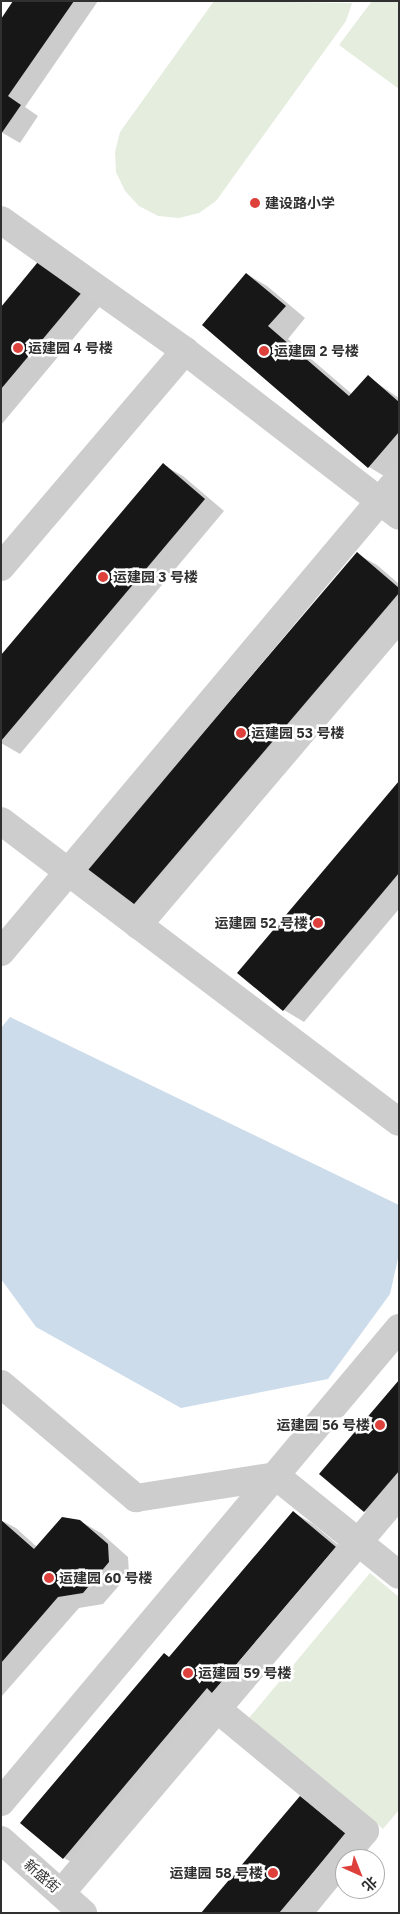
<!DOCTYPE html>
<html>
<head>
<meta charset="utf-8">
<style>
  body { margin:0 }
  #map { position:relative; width:400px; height:1914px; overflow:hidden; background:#fff; font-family:"IBM Plex Sans","Noto Sans SC",sans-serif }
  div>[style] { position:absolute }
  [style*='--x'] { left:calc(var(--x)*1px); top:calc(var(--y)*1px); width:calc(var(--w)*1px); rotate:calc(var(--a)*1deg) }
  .green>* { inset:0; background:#e5eddf }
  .water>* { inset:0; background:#cddceb }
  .shadow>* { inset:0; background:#0003 }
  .building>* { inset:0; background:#171717 }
  .street>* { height:28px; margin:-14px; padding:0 14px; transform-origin:14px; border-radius:14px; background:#cdcdcd }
  .dots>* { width:14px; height:14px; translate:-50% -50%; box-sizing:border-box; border:2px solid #fff; border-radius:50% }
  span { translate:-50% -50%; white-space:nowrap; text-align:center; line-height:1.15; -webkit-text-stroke:5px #fff; paint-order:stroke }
  .poi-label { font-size:14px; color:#303030; font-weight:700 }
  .left { translate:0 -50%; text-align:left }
  .right { translate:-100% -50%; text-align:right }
  .street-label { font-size:14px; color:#303030 }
  .frame { position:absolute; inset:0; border:2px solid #303030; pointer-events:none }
  .north { position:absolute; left:335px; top:1849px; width:50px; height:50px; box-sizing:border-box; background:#fff; border:1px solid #acacac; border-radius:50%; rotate:136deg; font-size:14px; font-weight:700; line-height:20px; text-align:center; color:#303030 }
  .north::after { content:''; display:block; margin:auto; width:18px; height:22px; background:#de403c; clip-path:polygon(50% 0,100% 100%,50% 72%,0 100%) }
</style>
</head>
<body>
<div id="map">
  <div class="green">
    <i style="clip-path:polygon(214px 1px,352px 3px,346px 21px,216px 201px,199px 213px,179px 218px,158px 216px,139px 206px,125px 191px,116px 172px,115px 152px,120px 132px)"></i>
    <i style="clip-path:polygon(372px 1px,399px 2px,399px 89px,339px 45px)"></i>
    <i style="clip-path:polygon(370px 1573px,399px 1597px,399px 1810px,383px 1829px,249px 1718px)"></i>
  </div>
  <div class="water">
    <i style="clip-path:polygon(10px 1017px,399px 1205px,399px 1254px,390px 1294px,328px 1379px,181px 1408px,36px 1327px,1px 1279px,1px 1028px)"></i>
  </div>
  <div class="shadow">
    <i style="clip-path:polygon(15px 1px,98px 1px,25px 107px,38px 116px,20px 143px,1px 132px)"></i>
    <i style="clip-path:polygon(63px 270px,103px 303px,1px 425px,1px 309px)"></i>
    <i style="clip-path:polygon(247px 274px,267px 286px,305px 318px,288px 339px,353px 395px,368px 377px,399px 398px,399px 467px,389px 479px,369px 467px,203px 325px)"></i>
    <i style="clip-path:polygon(163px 465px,183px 476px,224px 511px,20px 754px,1px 743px,1px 657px)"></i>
    <i style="clip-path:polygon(357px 554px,377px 565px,399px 584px,399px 628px,150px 921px,130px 909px)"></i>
    <i style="clip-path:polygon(399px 783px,399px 909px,304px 1022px,284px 1010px,239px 973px)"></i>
    <i style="clip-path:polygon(399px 1382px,399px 1506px,385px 1523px,365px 1511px,321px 1474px)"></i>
    <i style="clip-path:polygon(293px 1512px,313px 1524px,355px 1559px,84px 1869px,64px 1858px,170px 1658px)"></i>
    <i style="clip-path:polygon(1px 1520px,16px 1528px,37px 1547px,80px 1521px,101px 1533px,128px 1557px,129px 1574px,103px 1604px,79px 1608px,1px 1697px)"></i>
    <i style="clip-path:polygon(301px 1797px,321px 1809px,365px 1846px,309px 1913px,203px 1913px)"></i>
  </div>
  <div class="building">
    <i style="clip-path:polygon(13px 1px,74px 1px,8px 96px,21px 105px,1px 134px,1px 19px)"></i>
    <i style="clip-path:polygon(42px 257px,83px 291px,1px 389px,1px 307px)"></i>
    <i style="clip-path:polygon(246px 273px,286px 306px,268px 326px,349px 396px,368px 375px,399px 402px,399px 432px,368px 468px,202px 325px)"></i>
    <i style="clip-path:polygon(163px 463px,205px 499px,1px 741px,1px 655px)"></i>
    <i style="clip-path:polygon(357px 552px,399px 588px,399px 593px,129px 910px,84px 872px)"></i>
    <i style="clip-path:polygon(399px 781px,399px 873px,283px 1011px,237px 973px)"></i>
    <i style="clip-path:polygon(399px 1380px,399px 1471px,364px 1512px,319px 1474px)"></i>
    <i style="clip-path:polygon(293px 1511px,336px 1547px,212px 1693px,207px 1688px,63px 1859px,20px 1823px,164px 1653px,169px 1657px)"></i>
    <i style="clip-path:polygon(62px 1517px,80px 1520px,108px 1544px,109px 1562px,83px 1593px,58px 1597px,1px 1663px,1px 1520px,34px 1549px)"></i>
    <i style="clip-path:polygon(300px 1796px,346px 1834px,279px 1913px,201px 1913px)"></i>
  </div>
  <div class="street">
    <i style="--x:1;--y:220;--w:226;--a:35.4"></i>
    <i style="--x:1;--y:567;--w:284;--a:-49.6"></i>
    <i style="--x:185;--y:351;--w:270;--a:37.6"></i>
    <i style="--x:1;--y:821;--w:499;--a:37.1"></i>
    <i style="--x:138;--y:925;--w:404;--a:-49.7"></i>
    <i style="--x:1;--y:952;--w:619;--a:-49.98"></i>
    <i style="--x:1;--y:1384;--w:177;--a:40.2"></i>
    <i style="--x:136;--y:1498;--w:142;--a:-8.9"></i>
    <i style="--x:276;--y:1476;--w:158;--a:38.8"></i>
    <i style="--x:217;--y:1709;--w:192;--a:39.5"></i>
    <i style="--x:365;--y:1831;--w:106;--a:129.3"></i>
    <i style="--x:1;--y:1802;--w:619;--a:-49.98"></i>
    <i style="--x:1;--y:1840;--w:110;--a:41.7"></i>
    <i style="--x:61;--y:1893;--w:523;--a:-49.73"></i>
  </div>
  <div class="dots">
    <i style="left:255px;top:203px;background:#de403c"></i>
    <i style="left:18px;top:348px;background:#de403c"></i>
    <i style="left:264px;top:351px;background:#de403c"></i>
    <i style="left:103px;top:577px;background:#de403c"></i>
    <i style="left:241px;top:733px;background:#de403c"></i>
    <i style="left:318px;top:923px;background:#de403c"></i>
    <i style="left:380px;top:1425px;background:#de403c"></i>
    <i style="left:49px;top:1578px;background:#de403c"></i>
    <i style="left:188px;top:1673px;background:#de403c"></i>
    <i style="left:273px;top:1873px;background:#de403c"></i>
  </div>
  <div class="poi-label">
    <span class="left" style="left:265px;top:203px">建设路小学</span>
    <span class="left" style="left:28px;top:348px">运建园 4 号楼</span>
    <span class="left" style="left:274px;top:351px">运建园 2 号楼</span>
    <span class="left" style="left:113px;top:577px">运建园 3 号楼</span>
    <span class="left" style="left:251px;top:733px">运建园 53 号楼</span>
    <span class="right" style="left:308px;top:923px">运建园 52 号楼</span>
    <span class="right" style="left:370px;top:1425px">运建园 56 号楼</span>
    <span class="left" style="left:59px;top:1578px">运建园 60 号楼</span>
    <span class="left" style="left:198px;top:1673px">运建园 59 号楼</span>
    <span class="right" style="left:263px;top:1873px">运建园 58 号楼</span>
  </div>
  <div class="street-label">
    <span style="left:42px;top:1876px;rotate:41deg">新盛街</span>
  </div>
  <div class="frame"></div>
  <div class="north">北</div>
</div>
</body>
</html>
